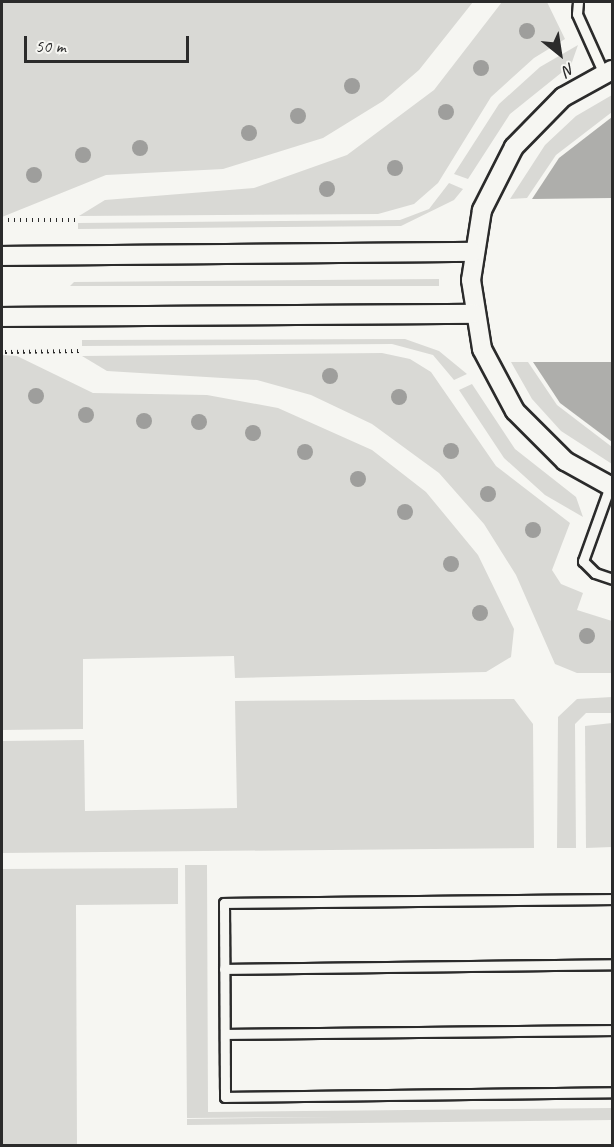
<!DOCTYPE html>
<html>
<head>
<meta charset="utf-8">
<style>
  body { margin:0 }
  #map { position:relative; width:614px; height:1147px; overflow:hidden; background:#f6f6f2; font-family:Caveat,sans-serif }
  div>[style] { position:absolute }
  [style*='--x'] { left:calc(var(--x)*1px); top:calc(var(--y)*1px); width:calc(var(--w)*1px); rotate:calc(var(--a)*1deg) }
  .green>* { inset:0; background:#d9d9d5 }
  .water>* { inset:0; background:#aeaeab }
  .path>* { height:4px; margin-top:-2px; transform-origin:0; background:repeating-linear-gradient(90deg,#2b2b2b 0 1.5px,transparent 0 6px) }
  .roads { filter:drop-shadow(2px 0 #2b2b2b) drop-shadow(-2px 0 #2b2b2b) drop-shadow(0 2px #2b2b2b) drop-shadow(0 -2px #2b2b2b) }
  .service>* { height:9px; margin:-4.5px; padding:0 4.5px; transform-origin:4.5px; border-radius:4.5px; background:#f6f6f2 }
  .minor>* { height:18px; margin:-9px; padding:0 9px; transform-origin:9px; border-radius:9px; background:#f6f6f2 }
  .trees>* { width:16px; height:16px; margin:-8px; border-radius:50%; background:#9e9e9c }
  span { translate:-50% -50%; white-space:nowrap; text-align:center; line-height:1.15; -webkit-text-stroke:5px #f6f6f2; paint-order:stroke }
  .frame { position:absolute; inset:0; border:3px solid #2b2b2b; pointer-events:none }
  .north { position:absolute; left:530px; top:24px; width:60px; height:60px; -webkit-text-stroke:4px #f6f6f2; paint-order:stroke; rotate:150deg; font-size:16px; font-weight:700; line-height:24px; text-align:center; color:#2b2b2b }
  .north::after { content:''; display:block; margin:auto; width:21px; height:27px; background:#2b2b2b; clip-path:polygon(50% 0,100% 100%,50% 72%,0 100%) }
  .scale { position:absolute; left:24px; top:36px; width:165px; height:27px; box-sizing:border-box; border:3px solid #2b2b2b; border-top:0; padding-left:8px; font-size:18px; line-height:21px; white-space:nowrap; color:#2b2b2b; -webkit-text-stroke:4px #f6f6f2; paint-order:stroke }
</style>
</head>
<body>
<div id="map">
  <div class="green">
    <i style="clip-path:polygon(2px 2px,473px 2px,419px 70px,383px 101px,323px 138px,223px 169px,106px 175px,2px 217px)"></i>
    <i style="clip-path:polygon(502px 2px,547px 2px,565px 39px,534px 58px,491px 97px,438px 183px,414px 204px,378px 214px,79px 216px,105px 200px,254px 188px,347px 155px,434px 90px)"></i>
    <i style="clip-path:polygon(578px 45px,571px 65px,510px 114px,468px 179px,454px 174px,499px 104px,540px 67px)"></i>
    <i style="clip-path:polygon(612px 95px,612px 112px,556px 155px,527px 198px,510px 199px,545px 145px,576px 116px)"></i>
    <i style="clip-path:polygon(449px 183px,463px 189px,454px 200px,401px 226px,78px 229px,78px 223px,400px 220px,429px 209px)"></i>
    <i style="clip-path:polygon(439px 279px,439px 286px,70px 286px,74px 282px)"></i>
    <i style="clip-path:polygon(405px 339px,439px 351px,467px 374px,454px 380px,433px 355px,392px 344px,82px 346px,82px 340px)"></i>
    <i style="clip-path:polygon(382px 353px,410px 359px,431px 372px,496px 466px,570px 523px,552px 570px,561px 584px,583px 593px,577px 610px,612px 621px,612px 673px,577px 673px,555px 664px,516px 575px,484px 524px,439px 473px,372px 424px,311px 395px,257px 380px,107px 371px,82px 356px)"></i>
    <i style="clip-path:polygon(2px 355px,17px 356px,93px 393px,207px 395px,278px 408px,372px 450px,426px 492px,478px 555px,514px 629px,511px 657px,486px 672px,235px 678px,234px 656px,83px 659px,83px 729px,2px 730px)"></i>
    <i style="clip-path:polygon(511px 362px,528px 362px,557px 405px,612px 447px,612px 464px,561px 431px,532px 399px)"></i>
    <i style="clip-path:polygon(472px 384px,515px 449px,576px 497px,583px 517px,545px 495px,504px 458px,459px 390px)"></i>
    <i style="clip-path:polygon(612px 697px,612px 713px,586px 713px,575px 724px,576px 848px,557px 848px,558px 717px,577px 699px)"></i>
    <i style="clip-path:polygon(514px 699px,533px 724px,534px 848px,2px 853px,2px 741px,84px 740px,85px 811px,237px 808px,235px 701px)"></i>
    <i style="clip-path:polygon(612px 723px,612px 847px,586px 848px,585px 726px)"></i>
    <i style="clip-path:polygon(185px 865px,207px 865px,208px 1112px,612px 1108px,612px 1120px,187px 1125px,187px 1119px,337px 1117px,187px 1118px)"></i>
    <i style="clip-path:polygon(178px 868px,178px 904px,76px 905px,77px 1145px,2px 1145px,2px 869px)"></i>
  </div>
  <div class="water">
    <i style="clip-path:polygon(612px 117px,612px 198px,532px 199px,559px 158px)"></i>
    <i style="clip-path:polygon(533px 362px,612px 362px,612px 442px,560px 403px)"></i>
  </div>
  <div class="path">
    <i style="--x:2;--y:220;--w:77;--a:0"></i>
    <i style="--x:5;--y:352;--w:77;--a:-0.7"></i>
  </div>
  <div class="roads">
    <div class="service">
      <i style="--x:578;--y:2;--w:12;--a:95"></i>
      <i style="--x:577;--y:14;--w:66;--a:65.8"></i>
      <i style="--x:610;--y:486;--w:80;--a:109.8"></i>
      <i style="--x:583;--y:561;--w:17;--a:45"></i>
      <i style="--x:595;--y:573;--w:18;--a:19"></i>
      <i style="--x:612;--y:899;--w:388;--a:179.4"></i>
      <i style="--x:224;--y:903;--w:194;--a:89.7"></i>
      <i style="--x:225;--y:1097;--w:387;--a:-0.7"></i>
      <i style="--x:224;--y:969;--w:388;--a:-0.7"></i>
      <i style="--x:225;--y:1034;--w:387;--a:-0.6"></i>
    </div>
    <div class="minor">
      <i style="--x:612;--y:70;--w:56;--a:151.1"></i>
      <i style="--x:563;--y:97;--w:70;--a:134.4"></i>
      <i style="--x:514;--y:147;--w:71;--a:116.9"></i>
      <i style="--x:482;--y:210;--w:71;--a:98.9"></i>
      <i style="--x:471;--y:280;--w:70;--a:80.9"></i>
      <i style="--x:482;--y:349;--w:70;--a:62"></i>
      <i style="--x:515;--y:411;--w:71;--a:45"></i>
      <i style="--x:565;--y:461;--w:54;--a:29"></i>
      <i style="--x:2;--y:256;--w:471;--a:-0.5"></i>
      <i style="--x:2;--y:317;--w:472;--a:-0.4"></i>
    </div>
  </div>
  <div class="trees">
    <i style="left:527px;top:31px"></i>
    <i style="left:481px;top:68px"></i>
    <i style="left:352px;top:86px"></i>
    <i style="left:446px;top:112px"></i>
    <i style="left:298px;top:116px"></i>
    <i style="left:249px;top:133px"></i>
    <i style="left:140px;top:148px"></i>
    <i style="left:83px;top:155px"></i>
    <i style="left:395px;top:168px"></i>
    <i style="left:34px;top:175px"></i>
    <i style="left:327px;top:189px"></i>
    <i style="left:330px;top:376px"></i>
    <i style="left:36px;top:396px"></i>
    <i style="left:399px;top:397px"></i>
    <i style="left:86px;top:415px"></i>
    <i style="left:144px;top:421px"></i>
    <i style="left:199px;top:422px"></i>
    <i style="left:253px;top:433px"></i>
    <i style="left:451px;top:451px"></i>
    <i style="left:305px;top:452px"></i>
    <i style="left:358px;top:479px"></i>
    <i style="left:488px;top:494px"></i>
    <i style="left:405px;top:512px"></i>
    <i style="left:533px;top:530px"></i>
    <i style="left:451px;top:564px"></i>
    <i style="left:480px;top:613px"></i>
    <i style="left:587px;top:636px"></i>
  </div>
  <div class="frame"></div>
  <div class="north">N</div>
  <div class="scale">50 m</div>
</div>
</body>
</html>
